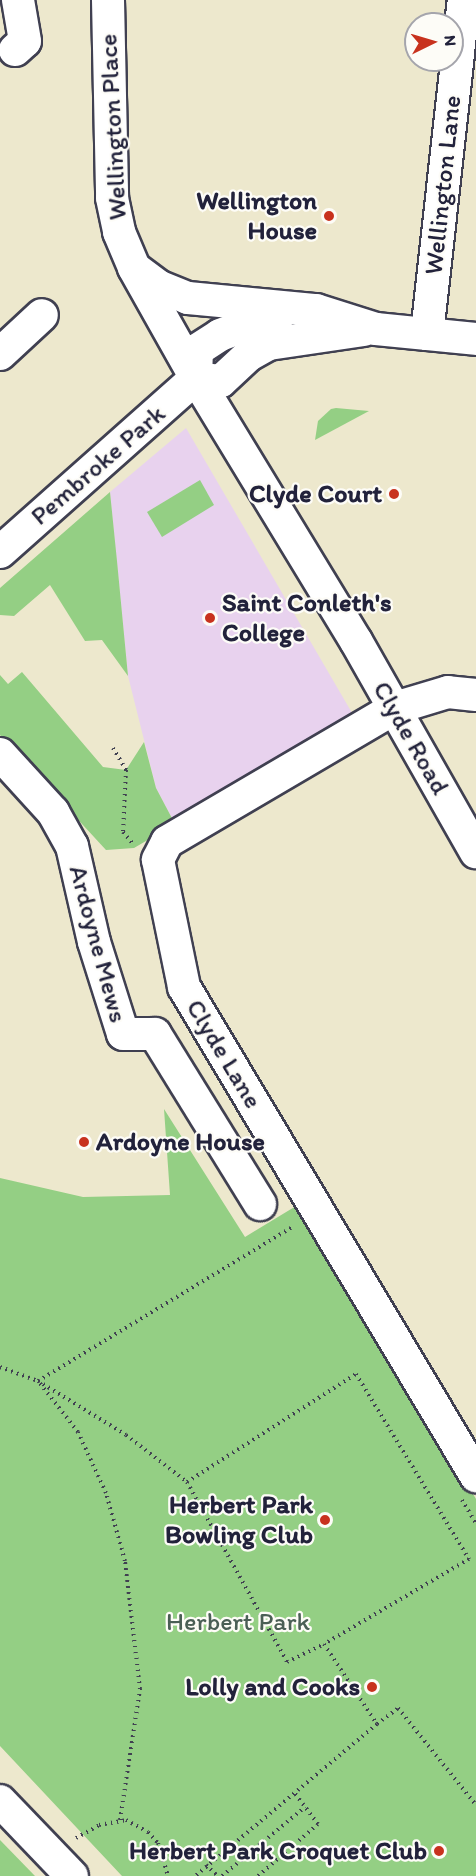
<!DOCTYPE html>
<html>
<head>
<meta charset="utf-8">
<style>
  body { margin:0 }
  #map { position:relative; width:476px; height:1876px; overflow:hidden; background:#ede8cd; font-family:Itim,sans-serif }
  div>[style] { position:absolute }
  [style*='--x'] { left:calc(var(--x)*1px); top:calc(var(--y)*1px); width:calc(var(--w)*1px); rotate:calc(var(--a)*1deg) }
  .built>* { inset:0; background:#e8d2ee }
  .green>* { inset:0; background:#94cf84 }
  .path>* { height:4px; margin-top:-2px; transform-origin:0; background:repeating-linear-gradient(90deg,#404051 0 1.5px,transparent 0 6px) }
  .roads { filter:drop-shadow(2px 0 #404051) drop-shadow(-2px 0 #404051) drop-shadow(0 2px #404051) drop-shadow(0 -2px #404051) }
  .minor>* { height:32px; margin:-16px; padding:0 16px; transform-origin:16px; border-radius:16px; background:#fff }
  .dots>* { width:16px; height:16px; translate:-50% -50%; box-sizing:border-box; border:3px solid #fdfcf7; border-radius:50% }
  span { translate:-50% -50%; white-space:nowrap; text-align:center; line-height:1.15; -webkit-text-stroke:4.5px #fdfcf7; paint-order:stroke }
  .street-label { font-size:26px; color:#22223b }
  .poi-label { font-size:26px; color:#22223b; font-weight:700 }
  .right { translate:-100% -50%; text-align:right }
  .left { translate:0 -50%; text-align:left }
  .park-label { font-size:26px; color:#4a5f55 }
  .north { position:absolute; left:404px; top:12px; width:60px; height:60px; box-sizing:border-box; background:#fdfcf7; border:2px solid #a5a5ac; border-radius:50%; rotate:85deg; font-size:16px; font-weight:700; line-height:24px; text-align:center; color:#22223b }
  .north::after { content:''; display:block; margin:auto; width:21px; height:27px; background:#c8321e; clip-path:polygon(50% 0,100% 100%,50% 72%,0 100%) }
</style>
</head>
<body>
<div id="map">
  <div class="built">
    <i style="clip-path:polygon(186px 428px,355px 718px,175px 824px,156px 788px,128px 676px,110px 492px)"></i>
  </div>
  <div class="green">
    <i style="clip-path:polygon(331px 409px,336px 408px,369px 411px,315px 440px,318px 421px)"></i>
    <i style="clip-path:polygon(200px 480px,214px 505px,162px 537px,147px 512px)"></i>
    <i style="clip-path:polygon(110px 492px,117px 561px,128px 676px,102px 640px,85px 641px,50px 585px,14px 616px,0 615px,0 588px)"></i>
    <i style="clip-path:polygon(22px 672px,103px 767px,126px 770px,144px 742px,156px 788px,175px 824px,134px 848px,106px 850px,0 735px,0 675px,8px 684px)"></i>
    <i style="clip-path:polygon(164px 1109px,245px 1237px,301px 1203px,476px 1499px,476px 1876px,122px 1876px,0 1746px,0 1178px,83px 1197px,170px 1195px)"></i>
    <i style="clip-path:polygon(0 1840px,35px 1876px,0 1876px)"></i>
  </div>
  <div class="path">
    <i style="--x:113;--y:748;--w:26;--a:59"></i>
    <i style="--x:126;--y:770;--w:62;--a:92.8"></i>
    <i style="--x:123;--y:832;--w:17;--a:50"></i>
    <i style="--x:0;--y:1367;--w:40;--a:20.2"></i>
    <i style="--x:38;--y:1381;--w:103;--a:31.5"></i>
    <i style="--x:126;--y:1435;--w:77;--a:37.6"></i>
    <i style="--x:187;--y:1482;--w:206;--a:60.9"></i>
    <i style="--x:287;--y:1662;--w:41;--a:-25.9"></i>
    <i style="--x:324;--y:1644;--w:96;--a:56.5"></i>
    <i style="--x:377;--y:1724;--w:237;--a:140.1"></i>
    <i style="--x:187;--y:1482;--w:201;--a:-32.6"></i>
    <i style="--x:356;--y:1374;--w:217;--a:58.6"></i>
    <i style="--x:469;--y:1559;--w:168;--a:149.6"></i>
    <i style="--x:462;--y:1500;--w:27;--a:59"></i>
    <i style="--x:377;--y:1724;--w:26;--a:-37"></i>
    <i style="--x:398;--y:1708;--w:124;--a:51.2"></i>
    <i style="--x:120;--y:1820;--w:133;--a:-81.3"></i>
    <i style="--x:140;--y:1689;--w:129;--a:-96.7"></i>
    <i style="--x:125;--y:1561;--w:71;--a:-105.6"></i>
    <i style="--x:106;--y:1493;--w:67;--a:-114.7"></i>
    <i style="--x:78;--y:1432;--w:65;--a:-128.1"></i>
    <i style="--x:38;--y:1381;--w:299;--a:-31.2"></i>
    <i style="--x:76;--y:1838;--w:26;--a:-29"></i>
    <i style="--x:99;--y:1825;--w:27;--a:-10"></i>
    <i style="--x:126;--y:1820;--w:25;--a:29"></i>
    <i style="--x:148;--y:1832;--w:15;--a:48"></i>
    <i style="--x:158;--y:1843;--w:34;--a:73"></i>
    <i style="--x:206;--y:1865;--w:16;--a:43"></i>
    <i style="--x:222;--y:1876;--w:108;--a:-39.7"></i>
    <i style="--x:258;--y:1876;--w:79;--a:-40.9"></i>
    <i style="--x:318;--y:1824;--w:41;--a:-127.1"></i>
  </div>
  <div class="roads">
    <div class="minor">
      <i style="--x:108;--y:0;--w:198;--a:88.8"></i>
      <i style="--x:112;--y:198;--w:35;--a:78"></i>
      <i style="--x:119;--y:232;--w:39;--a:67"></i>
      <i style="--x:134;--y:268;--w:126;--a:60.6"></i>
      <i style="--x:196;--y:378;--w:308;--a:58.7"></i>
      <i style="--x:356;--y:641;--w:243;--a:60.4"></i>
      <i style="--x:15;--y:50;--w:13;--a:-42"></i>
      <i style="--x:25;--y:41;--w:42;--a:-99.7"></i>
      <i style="--x:137;--y:270;--w:26;--a:37"></i>
      <i style="--x:158;--y:286;--w:32;--a:22"></i>
      <i style="--x:188;--y:298;--w:129;--a:5.4"></i>
      <i style="--x:316;--y:310;--w:63;--a:17.6"></i>
      <i style="--x:376;--y:329;--w:100;--a:5.7"></i>
      <i style="--x:427;--y:334;--w:336;--a:-83.7"></i>
      <i style="--x:0;--y:354;--w:57;--a:-42.9"></i>
      <i style="--x:196;--y:378;--w:25;--a:7"></i>
      <i style="--x:221;--y:381;--w:38;--a:-43"></i>
      <i style="--x:249;--y:355;--w:23;--a:-29"></i>
      <i style="--x:269;--y:344;--w:96;--a:-8.4"></i>
      <i style="--x:196;--y:378;--w:28;--a:-88"></i>
      <i style="--x:197;--y:350;--w:27;--a:-33"></i>
      <i style="--x:220;--y:335;--w:66;--a:-20.4"></i>
      <i style="--x:0;--y:552;--w:262;--a:-41.6"></i>
      <i style="--x:476;--y:695;--w:28;--a:-174"></i>
      <i style="--x:448;--y:692;--w:55;--a:163.2"></i>
      <i style="--x:395;--y:708;--w:264;--a:149.6"></i>
      <i style="--x:167;--y:842;--w:20;--a:117"></i>
      <i style="--x:158;--y:860;--w:130;--a:78.4"></i>
      <i style="--x:184;--y:987;--w:570;--a:59.16"></i>
      <i style="--x:0;--y:754;--w:79;--a:47.6"></i>
      <i style="--x:53;--y:812;--w:39;--a:61"></i>
      <i style="--x:72;--y:846;--w:98;--a:77.1"></i>
      <i style="--x:94;--y:942;--w:96;--a:72.5"></i>
      <i style="--x:123;--y:1034;--w:32;--a:0"></i>
      <i style="--x:155;--y:1034;--w:200;--a:58.3"></i>
      <i style="--x:0;--y:1801;--w:104;--a:46.2"></i>
    </div>
  </div>
  <div class="dots">
    <i style="left:329px;top:216px;background:#c8321e"></i>
    <i style="left:394px;top:494px;background:#c8321e"></i>
    <i style="left:210px;top:618px;background:#c8321e"></i>
    <i style="left:84px;top:1142px;background:#c8321e"></i>
    <i style="left:325px;top:1520px;background:#c8321e"></i>
    <i style="left:372px;top:1687px;background:#c8321e"></i>
    <i style="left:439px;top:1851px;background:#c8321e"></i>
  </div>
  <div class="street-label">
    <span style="left:113px;top:127px;rotate:-93deg">Wellington Place</span>
    <span style="left:443px;top:185px;rotate:-84deg">Wellington Lane</span>
    <span style="left:98px;top:465px;rotate:-41deg">Pembroke Park</span>
    <span style="left:411px;top:738px;rotate:60deg">Clyde Road</span>
    <span style="left:98px;top:944px;rotate:75deg">Ardoyne Mews</span>
    <span style="left:224px;top:1054px;rotate:59deg">Clyde Lane</span>
  </div>
  <div class="poi-label">
    <span class="right" style="left:317px;top:216px">Wellington<br>House</span>
    <span class="right" style="left:382px;top:494px">Clyde Court</span>
    <span class="left" style="left:222px;top:618px">Saint Conleth's<br>College</span>
    <span class="left" style="left:96px;top:1142px">Ardoyne House</span>
    <span class="right" style="left:313px;top:1520px">Herbert Park<br>Bowling Club</span>
    <span class="right" style="left:360px;top:1687px">Lolly and Cooks</span>
    <span class="right" style="left:427px;top:1851px">Herbert Park Croquet Club</span>
  </div>
  <div class="park-label">
    <span style="left:238px;top:1622px">Herbert Park</span>
  </div>
  <div class="north">N</div>
</div>
</body>
</html>
